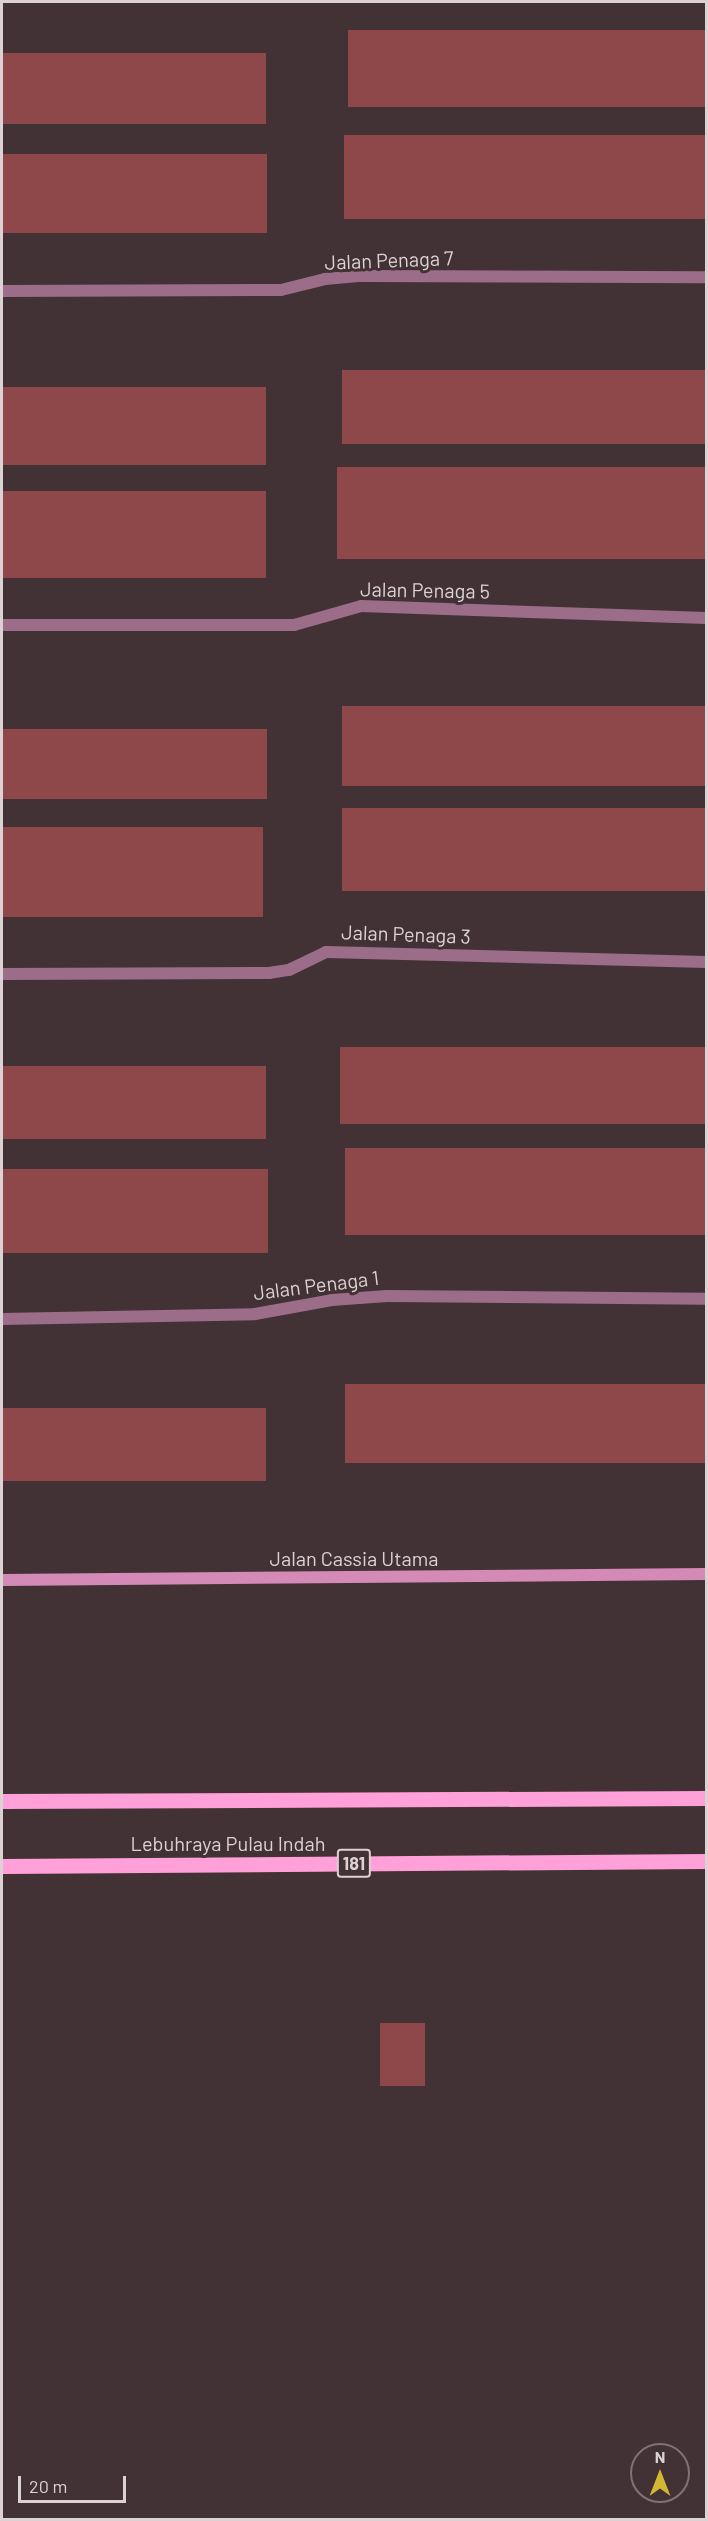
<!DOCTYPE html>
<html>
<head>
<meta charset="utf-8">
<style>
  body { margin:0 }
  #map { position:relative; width:708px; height:2521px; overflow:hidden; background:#423236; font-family:Barlow,sans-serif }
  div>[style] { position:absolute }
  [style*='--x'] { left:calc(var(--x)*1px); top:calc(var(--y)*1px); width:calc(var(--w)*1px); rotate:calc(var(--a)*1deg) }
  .building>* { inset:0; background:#8f4849 }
  .street>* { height:12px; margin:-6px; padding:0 6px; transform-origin:6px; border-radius:6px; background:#9c6d88 }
  .secondary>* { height:12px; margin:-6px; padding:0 6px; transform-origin:6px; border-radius:6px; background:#d48ab6 }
  .primary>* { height:15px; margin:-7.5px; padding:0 7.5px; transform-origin:7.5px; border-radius:7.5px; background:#ffa0d9 }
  span { translate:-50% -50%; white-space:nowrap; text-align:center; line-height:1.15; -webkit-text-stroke:6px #423236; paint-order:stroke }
  .shield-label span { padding:2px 4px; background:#423236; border:2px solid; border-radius:4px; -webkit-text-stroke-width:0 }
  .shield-label { font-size:18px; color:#dcd2d4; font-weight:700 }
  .street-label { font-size:20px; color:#dcd2d4 }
  .frame { position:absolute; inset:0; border:3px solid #dcd2d4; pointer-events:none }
  .north { position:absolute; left:630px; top:2443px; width:60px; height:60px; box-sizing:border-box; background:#423236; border:2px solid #807275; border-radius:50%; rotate:0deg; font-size:16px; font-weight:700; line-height:24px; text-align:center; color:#dcd2d4 }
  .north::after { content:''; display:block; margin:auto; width:21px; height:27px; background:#d4b635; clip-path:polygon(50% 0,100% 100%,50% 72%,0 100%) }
  .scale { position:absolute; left:18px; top:2476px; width:108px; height:27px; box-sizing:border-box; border:3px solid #dcd2d4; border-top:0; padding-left:8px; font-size:18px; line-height:21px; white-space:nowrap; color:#dcd2d4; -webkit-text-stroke:4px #423236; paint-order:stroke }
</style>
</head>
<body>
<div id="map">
  <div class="building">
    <i style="clip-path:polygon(348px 30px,706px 30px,706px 107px,348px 107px)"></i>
    <i style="clip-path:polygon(2px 53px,266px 53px,266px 124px,2px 124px)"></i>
    <i style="clip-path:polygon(344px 135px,706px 135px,706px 219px,344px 219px)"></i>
    <i style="clip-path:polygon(2px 154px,267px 154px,267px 233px,2px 233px)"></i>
    <i style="clip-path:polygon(342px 370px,706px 370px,706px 444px,342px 444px)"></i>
    <i style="clip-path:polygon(2px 387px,266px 387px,266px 465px,2px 465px)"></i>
    <i style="clip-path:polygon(337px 467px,706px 467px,706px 559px,337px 559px)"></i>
    <i style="clip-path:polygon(2px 491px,266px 491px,266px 578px,2px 578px)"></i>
    <i style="clip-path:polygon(342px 706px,706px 706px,706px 786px,342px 786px)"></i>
    <i style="clip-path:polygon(2px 729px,267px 729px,267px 799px,2px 799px)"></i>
    <i style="clip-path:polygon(342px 808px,706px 808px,706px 891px,342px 891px)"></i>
    <i style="clip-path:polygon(2px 827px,263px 827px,263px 917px,2px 917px)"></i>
    <i style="clip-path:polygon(340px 1047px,706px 1047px,706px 1124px,340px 1124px)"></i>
    <i style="clip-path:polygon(2px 1066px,266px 1066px,266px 1139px,2px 1139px)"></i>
    <i style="clip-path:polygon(345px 1148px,706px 1148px,706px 1235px,345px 1235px)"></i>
    <i style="clip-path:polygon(2px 1169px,268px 1169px,268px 1253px,2px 1253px)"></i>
    <i style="clip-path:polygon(345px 1384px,706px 1384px,706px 1463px,345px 1463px)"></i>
    <i style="clip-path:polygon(2px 1408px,266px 1408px,266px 1481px,2px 1481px)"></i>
    <i style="clip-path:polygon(380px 2023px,425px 2023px,425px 2086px,380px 2086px)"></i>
  </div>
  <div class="street">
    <i style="--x:2;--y:291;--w:279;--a:-0.2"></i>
    <i style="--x:281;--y:290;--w:45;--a:-14"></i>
    <i style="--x:325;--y:279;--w:36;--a:-5"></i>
    <i style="--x:361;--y:276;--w:345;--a:0.2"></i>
    <i style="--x:2;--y:625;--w:292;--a:0"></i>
    <i style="--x:294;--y:625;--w:70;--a:-15.8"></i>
    <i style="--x:361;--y:606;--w:345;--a:2"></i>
    <i style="--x:2;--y:974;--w:267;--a:-0.2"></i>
    <i style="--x:269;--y:973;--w:20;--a:-9"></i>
    <i style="--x:289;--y:970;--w:41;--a:-25.9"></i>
    <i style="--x:326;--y:952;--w:380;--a:1.5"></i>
    <i style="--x:2;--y:1319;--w:253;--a:-1.1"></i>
    <i style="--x:255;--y:1314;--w:78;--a:-10.3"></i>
    <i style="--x:332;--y:1300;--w:55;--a:-4.2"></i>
    <i style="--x:387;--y:1296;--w:319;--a:0.5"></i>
  </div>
  <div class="secondary">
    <i style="--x:2;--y:1580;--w:704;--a:-0.49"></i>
  </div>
  <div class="primary">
    <i style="--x:2;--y:1801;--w:704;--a:-0.24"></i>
    <i style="--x:2;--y:1866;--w:704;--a:-0.41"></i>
  </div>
  <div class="shield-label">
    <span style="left:354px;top:1863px">181</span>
  </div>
  <div class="street-label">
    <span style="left:389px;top:260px;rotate:-2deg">Jalan Penaga 7</span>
    <span style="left:425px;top:590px;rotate:1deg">Jalan Penaga 5</span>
    <span style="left:406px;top:934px;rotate:2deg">Jalan Penaga 3</span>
    <span style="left:316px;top:1285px;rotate:-7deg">Jalan Penaga 1</span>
    <span style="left:354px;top:1558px">Jalan Cassia Utama</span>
    <span style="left:228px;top:1843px">Lebuhraya Pulau Indah</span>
  </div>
  <div class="frame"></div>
  <div class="north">N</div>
  <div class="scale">20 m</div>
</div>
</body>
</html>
